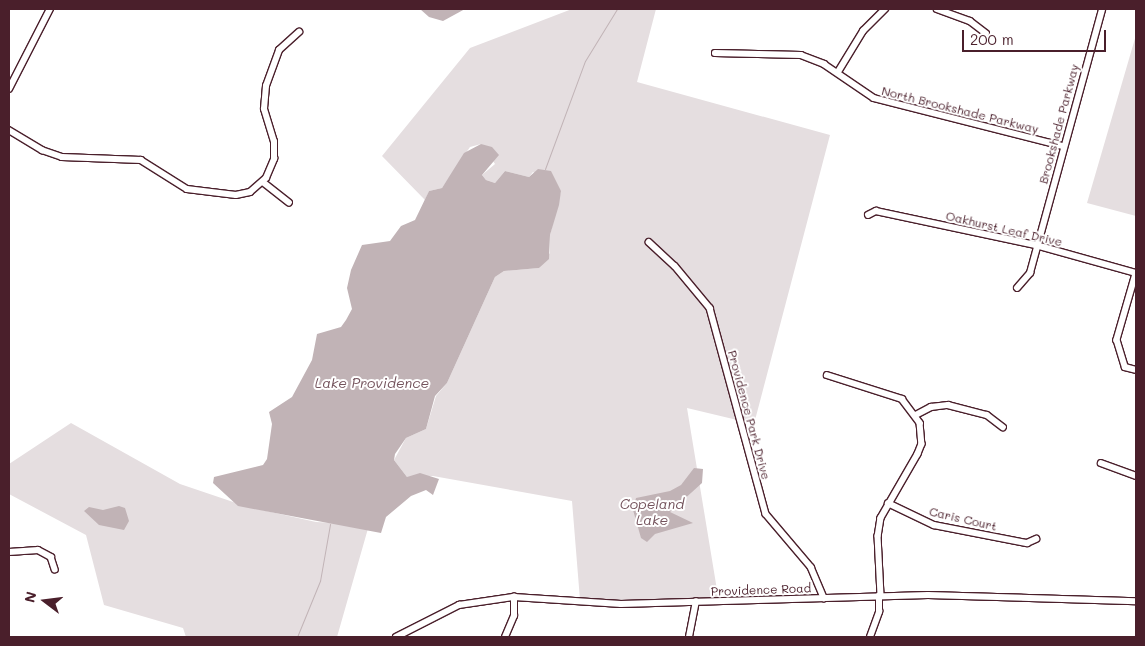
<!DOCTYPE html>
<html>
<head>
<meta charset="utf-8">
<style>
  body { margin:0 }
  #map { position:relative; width:1145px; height:646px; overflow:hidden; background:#fff; font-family:Mali,sans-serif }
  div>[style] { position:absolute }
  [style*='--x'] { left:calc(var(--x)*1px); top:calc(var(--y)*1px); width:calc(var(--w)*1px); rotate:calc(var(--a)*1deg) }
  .green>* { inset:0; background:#e5dee0 }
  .water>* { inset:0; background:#c1b3b6 }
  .stream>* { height:1px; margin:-0.5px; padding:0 0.5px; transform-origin:0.5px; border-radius:0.5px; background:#c1b3b6 }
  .roads { filter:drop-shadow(1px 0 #4a1f2b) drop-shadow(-1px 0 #4a1f2b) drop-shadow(0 1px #4a1f2b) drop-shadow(0 -1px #4a1f2b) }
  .minor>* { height:5.5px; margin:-2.75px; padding:0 2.75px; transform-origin:2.75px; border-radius:2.75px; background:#fff }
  span { translate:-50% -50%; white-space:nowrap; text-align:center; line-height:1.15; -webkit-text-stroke:4px #fff; paint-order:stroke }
  .street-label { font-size:12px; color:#4a1f2b }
  .water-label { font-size:14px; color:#74535c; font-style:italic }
  .frame { position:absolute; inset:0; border:10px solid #4a1f2b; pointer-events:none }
  .north { position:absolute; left:20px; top:576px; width:50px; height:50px; -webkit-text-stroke:4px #fff; paint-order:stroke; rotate:285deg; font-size:14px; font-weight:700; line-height:20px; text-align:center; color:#4a1f2b }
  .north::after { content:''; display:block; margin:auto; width:18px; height:22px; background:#4a1f2b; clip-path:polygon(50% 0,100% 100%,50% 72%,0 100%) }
  .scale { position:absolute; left:962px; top:30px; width:144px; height:22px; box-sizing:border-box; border:2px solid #4a1f2b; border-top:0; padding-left:6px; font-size:15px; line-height:18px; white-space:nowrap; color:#4a1f2b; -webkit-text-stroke:4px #fff; paint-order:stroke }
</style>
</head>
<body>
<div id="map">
  <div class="green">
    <i style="clip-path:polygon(572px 9px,656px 9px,637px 82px,830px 135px,754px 424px,687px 408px,719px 602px,580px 600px,572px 501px,433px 476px,407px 477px,394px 460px,406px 438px,426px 429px,436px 396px,447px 383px,495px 277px,504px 271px,539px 268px,550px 253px,550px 235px,561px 191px,533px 172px,529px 177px,505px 171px,495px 183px,486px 180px,482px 175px,495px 164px,481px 144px,470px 147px,442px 188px,429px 191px,425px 200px,382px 156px,470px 48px)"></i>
    <i style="clip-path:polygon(1136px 35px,1136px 216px,1087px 203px)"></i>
    <i style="clip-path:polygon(71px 423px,180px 484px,248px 507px,316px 522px,369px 525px,337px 637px,186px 637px,183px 628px,104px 605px,86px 535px,9px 494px,9px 464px)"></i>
  </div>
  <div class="water">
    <i style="clip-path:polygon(420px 9px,465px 9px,443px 21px,429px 17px)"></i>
    <i style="clip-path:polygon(481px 144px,492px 147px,499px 155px,482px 175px,486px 180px,495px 183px,505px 171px,529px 177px,538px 169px,551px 171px,561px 191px,559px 205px,550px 235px,549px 259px,539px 268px,504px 271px,495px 277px,447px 383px,435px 396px,426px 429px,406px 438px,395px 454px,394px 460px,407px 477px,420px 473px,439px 479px,433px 495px,426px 490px,411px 496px,386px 517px,381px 533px,238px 506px,213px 483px,214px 477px,263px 465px,267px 459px,272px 424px,269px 412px,292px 397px,312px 360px,317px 334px,341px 327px,346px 320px,352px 309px,347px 288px,351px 270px,362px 245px,390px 241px,401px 226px,415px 220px,429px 191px,442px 188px,464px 153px)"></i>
    <i style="clip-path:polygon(694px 468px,703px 469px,702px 483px,670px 512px,693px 523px,655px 534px,647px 542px,641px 538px,633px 510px,636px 498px,670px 491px,681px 485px)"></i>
    <i style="clip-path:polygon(119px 506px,125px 508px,129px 521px,124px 530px,99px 525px,84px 511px,89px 507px,103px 510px)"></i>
  </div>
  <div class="stream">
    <i style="--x:545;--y:169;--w:115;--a:-69.7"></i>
    <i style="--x:585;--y:61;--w:61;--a:-58.4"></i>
    <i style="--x:297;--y:637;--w:61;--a:-67.7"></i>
    <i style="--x:320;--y:581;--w:58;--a:-80"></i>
  </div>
  <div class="roads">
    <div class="minor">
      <i style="--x:937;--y:9;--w:35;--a:20"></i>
      <i style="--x:970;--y:21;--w:20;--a:37"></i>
      <i style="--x:715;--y:53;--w:86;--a:1.3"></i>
      <i style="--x:801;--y:55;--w:25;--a:21"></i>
      <i style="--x:824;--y:64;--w:60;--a:34.2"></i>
      <i style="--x:874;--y:98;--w:195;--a:14.3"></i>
      <i style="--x:838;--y:72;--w:48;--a:-58.6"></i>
      <i style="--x:863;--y:31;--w:31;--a:-45"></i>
      <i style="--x:9;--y:89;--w:90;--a:-62.9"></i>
      <i style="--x:9;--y:130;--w:39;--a:31"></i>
      <i style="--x:42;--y:150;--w:21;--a:19"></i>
      <i style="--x:62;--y:157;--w:79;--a:2.2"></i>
      <i style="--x:141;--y:160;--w:54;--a:32.2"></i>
      <i style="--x:187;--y:189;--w:49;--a:7"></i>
      <i style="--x:236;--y:195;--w:14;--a:-12"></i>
      <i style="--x:250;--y:192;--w:21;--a:-41"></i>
      <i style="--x:266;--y:178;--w:21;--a:-67"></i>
      <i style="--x:274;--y:159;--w:17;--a:-90"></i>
      <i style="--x:274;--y:142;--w:34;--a:-107"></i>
      <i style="--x:264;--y:109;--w:23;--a:-85"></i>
      <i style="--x:266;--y:86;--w:38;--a:-70"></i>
      <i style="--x:279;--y:50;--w:27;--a:-42"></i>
      <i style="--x:263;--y:182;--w:33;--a:38"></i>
      <i style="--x:868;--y:215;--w:9;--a:-27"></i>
      <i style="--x:876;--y:211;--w:164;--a:12"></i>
      <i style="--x:1036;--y:245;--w:104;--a:15.6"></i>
      <i style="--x:649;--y:242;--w:35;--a:43"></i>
      <i style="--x:675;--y:266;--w:55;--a:50.2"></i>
      <i style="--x:710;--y:308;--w:213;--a:74.8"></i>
      <i style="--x:766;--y:514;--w:70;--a:49.7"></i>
      <i style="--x:811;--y:567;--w:34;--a:67"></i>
      <i style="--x:1136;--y:274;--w:69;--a:106.1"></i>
      <i style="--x:1117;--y:340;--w:28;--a:73"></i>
      <i style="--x:1125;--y:367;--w:11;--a:15"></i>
      <i style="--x:1017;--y:288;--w:20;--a:-49"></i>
      <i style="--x:1030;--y:273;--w:274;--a:-74.7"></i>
      <i style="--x:827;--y:375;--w:79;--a:17.7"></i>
      <i style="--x:902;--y:399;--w:30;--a:53"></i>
      <i style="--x:920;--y:423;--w:21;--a:85"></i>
      <i style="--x:922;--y:444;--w:11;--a:112"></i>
      <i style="--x:918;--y:454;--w:74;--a:120"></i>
      <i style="--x:881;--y:518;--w:18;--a:99"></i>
      <i style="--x:878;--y:536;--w:60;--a:87.1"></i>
      <i style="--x:916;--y:415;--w:17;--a:-28"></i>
      <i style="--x:931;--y:407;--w:17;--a:-7"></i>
      <i style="--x:948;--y:405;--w:40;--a:14.4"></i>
      <i style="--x:987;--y:415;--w:20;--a:37"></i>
      <i style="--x:1101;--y:463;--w:37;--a:20"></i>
      <i style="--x:888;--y:503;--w:51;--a:25.6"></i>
      <i style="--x:934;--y:525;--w:95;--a:11"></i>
      <i style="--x:1027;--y:543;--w:10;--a:-24"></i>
      <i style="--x:9;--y:552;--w:29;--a:-4"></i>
      <i style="--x:38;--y:550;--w:15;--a:28"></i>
      <i style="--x:51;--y:557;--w:13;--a:72"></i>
      <i style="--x:396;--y:637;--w:71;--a:-26.9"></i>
      <i style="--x:459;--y:605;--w:56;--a:-8.3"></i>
      <i style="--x:514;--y:597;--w:107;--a:3.7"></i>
      <i style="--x:621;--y:604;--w:307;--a:-1.7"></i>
      <i style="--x:928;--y:595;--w:208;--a:1.7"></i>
      <i style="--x:505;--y:637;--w:23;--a:-67"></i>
      <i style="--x:514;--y:616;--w:19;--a:-90"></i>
      <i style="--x:689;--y:637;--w:36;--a:-79"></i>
      <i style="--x:870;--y:637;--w:27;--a:-70"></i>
      <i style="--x:879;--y:612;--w:16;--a:-90"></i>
    </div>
  </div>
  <div class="street-label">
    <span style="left:960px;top:110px;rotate:14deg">North Brookshade Parkway</span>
    <span style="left:1059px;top:124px;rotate:-75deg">Brookshade Parkway</span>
    <span style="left:1004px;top:229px;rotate:13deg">Oakhurst Leaf Drive</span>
    <span style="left:749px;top:415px;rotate:75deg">Providence Park Drive</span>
    <span style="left:963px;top:519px;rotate:13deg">Caris Court</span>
    <span style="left:761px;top:590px;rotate:-2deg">Providence Road</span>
  </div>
  <div class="water-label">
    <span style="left:372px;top:383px">Lake Providence</span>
    <span style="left:652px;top:512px">Copeland<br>Lake</span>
  </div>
  <div class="frame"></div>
  <div class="north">N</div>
  <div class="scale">200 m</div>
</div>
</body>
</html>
